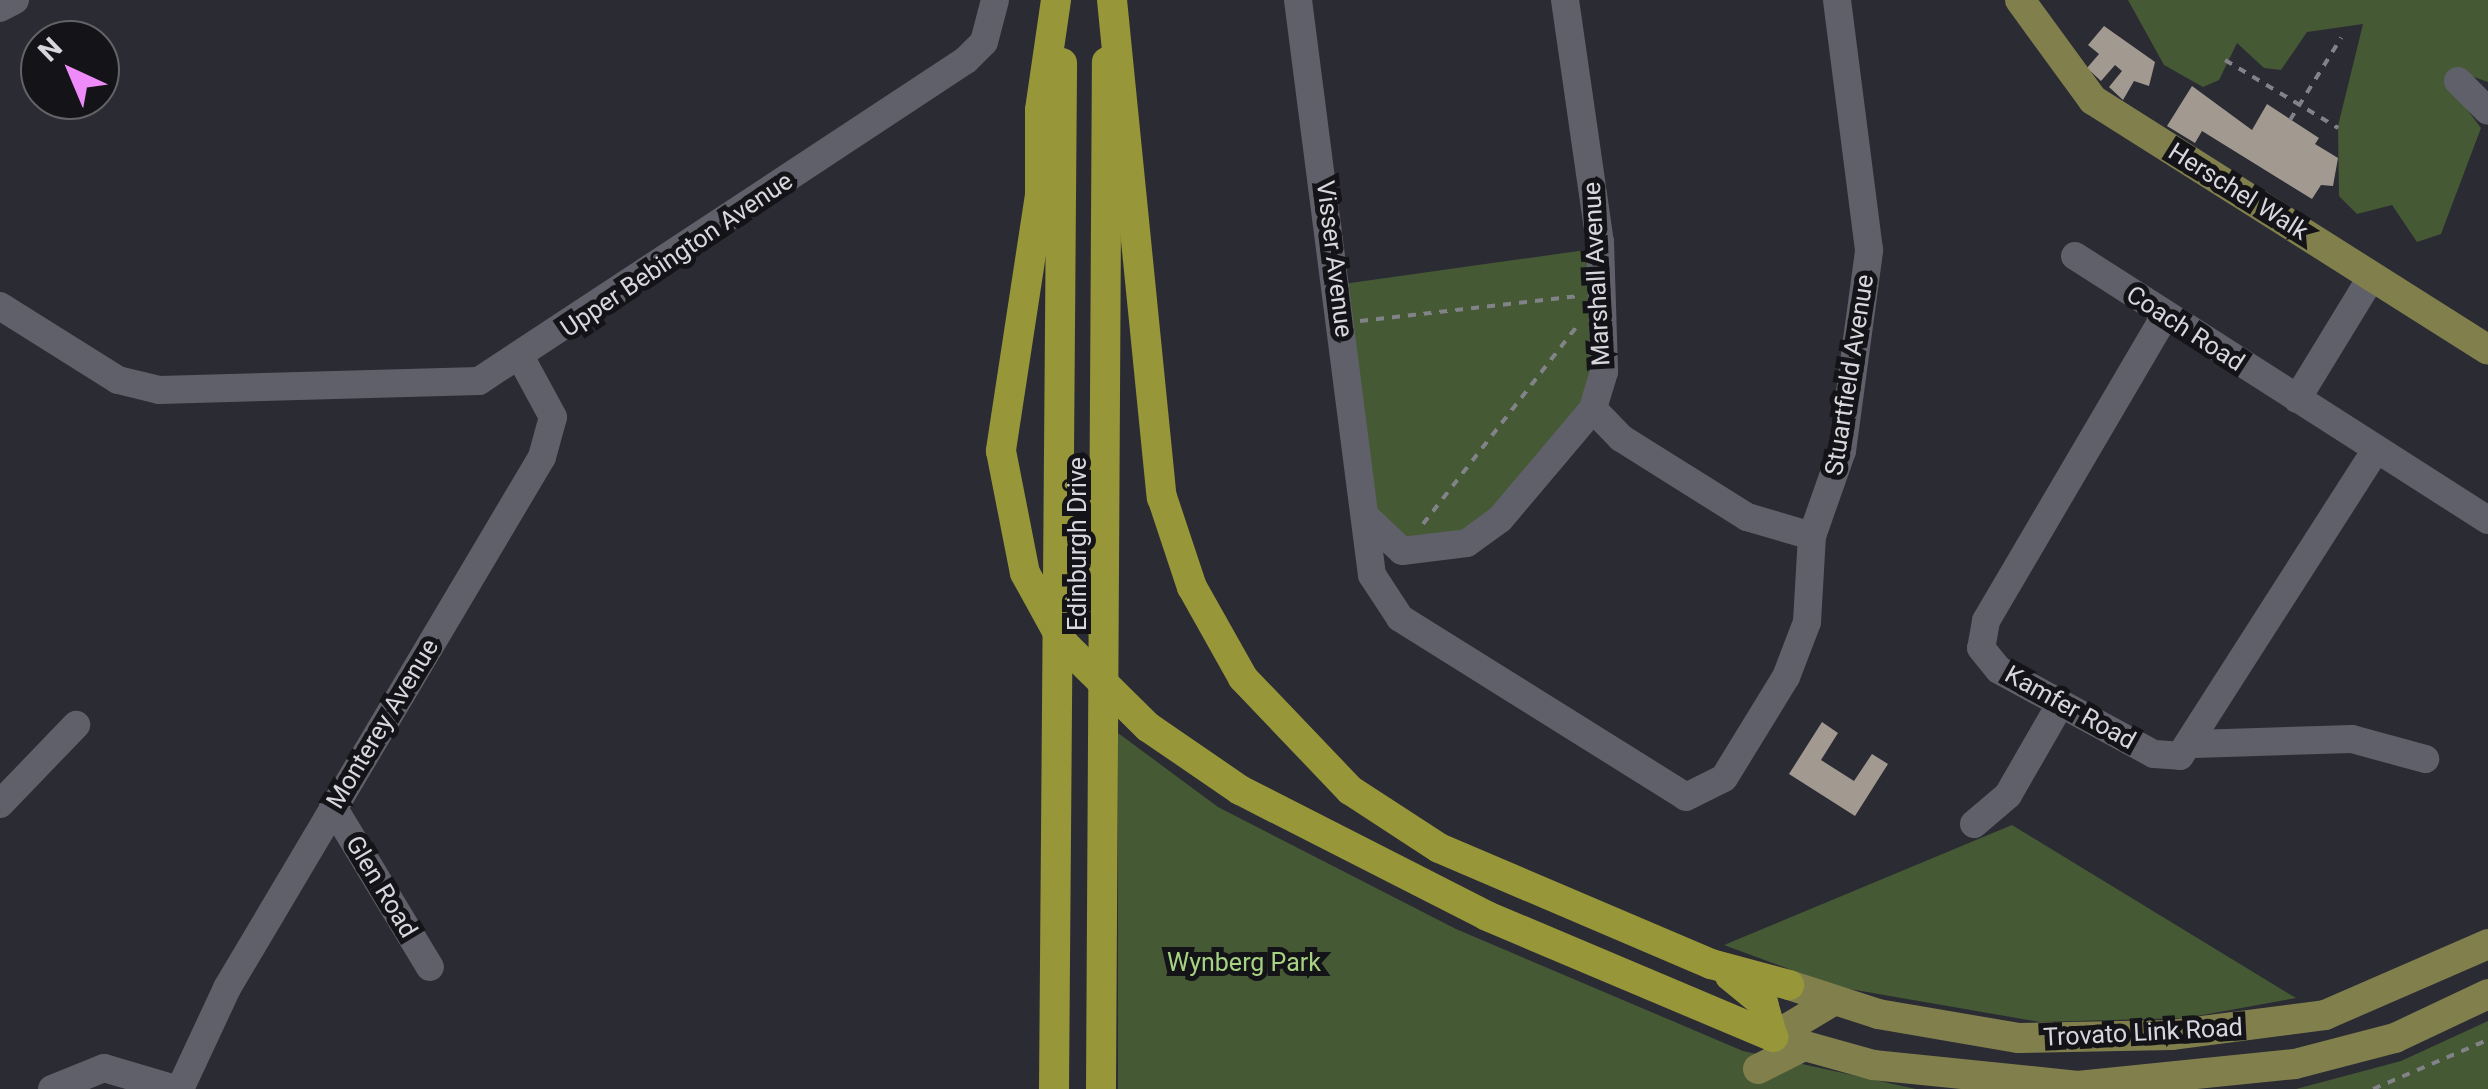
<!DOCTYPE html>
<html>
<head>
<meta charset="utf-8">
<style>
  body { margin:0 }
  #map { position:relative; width:2488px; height:1089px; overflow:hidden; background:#2b2b34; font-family:Roboto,sans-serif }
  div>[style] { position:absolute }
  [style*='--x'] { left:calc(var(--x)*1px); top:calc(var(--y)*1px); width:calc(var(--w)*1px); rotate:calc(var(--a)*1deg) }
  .green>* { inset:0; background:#455934 }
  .building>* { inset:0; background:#a29a91 }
  .path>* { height:4px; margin-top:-2px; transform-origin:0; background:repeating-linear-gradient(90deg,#828289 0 8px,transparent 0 16px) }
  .minor>* { height:28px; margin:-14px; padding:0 14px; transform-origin:14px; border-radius:14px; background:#60606a }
  .major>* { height:30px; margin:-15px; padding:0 15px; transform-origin:15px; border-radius:15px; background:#81804d }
  .highway>* { height:30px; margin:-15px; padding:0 15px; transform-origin:15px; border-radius:15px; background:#979639 }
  span { translate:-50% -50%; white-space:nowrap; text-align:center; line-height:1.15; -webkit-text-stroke:10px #141418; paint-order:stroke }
  .street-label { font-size:25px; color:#d7d7dd }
  .park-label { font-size:25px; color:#a6d282 }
  .north { position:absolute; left:20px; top:20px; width:100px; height:100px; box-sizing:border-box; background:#141418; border:2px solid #626267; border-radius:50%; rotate:316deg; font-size:28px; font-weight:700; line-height:40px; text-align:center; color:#d7d7dd }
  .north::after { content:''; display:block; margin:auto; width:35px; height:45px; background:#ee8bf8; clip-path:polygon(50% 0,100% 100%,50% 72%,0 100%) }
</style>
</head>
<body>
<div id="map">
  <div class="green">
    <i style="clip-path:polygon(2128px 0,2488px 0,2488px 82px,2460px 72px,2448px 84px,2481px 128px,2441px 234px,2417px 242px,2392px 205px,2357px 214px,2339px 196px,2338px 126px,2363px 24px,2307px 32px,2281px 70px,2264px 68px,2237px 43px,2219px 80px,2203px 87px,2164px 65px)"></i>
    <i style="clip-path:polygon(1600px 248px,1607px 380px,1504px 513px,1442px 551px,1379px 535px,1336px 285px)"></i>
    <i style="clip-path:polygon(1118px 733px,1218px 807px,1456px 929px,1743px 1051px,1916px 1089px,1118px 1089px)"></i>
    <i style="clip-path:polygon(2012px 825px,2296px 998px,2186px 1018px,2040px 1022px,1838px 987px,1724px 945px)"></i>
    <i style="clip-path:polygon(2488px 1021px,2488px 1089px,2296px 1089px,2401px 1061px)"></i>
  </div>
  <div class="building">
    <i style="clip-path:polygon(2104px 26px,2155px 62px,2149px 86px,2134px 81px,2123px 100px,2109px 87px,2122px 71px,2115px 65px,2101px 81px,2087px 68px,2099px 54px,2088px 45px)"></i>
    <i style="clip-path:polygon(2192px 86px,2252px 130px,2267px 104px,2319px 138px,2315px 144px,2338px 158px,2333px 186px,2321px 185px,2312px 199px,2202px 131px,2195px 143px,2167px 126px)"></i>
    <i style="clip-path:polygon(1822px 722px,1838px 733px,1821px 760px,1854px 781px,1872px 754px,1888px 764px,1855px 816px,1789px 774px)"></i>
  </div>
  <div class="path">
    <i style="--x:2225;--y:60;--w:132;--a:31"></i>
    <i style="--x:2290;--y:120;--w:97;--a:-58.1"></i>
    <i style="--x:1360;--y:321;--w:220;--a:-6.5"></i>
    <i style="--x:1423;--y:524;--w:256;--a:-52.1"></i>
    <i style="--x:2373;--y:1089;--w:125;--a:-23.1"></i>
  </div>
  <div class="minor">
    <i style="--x:1298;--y:0;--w:580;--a:82.67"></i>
    <i style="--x:1372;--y:575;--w:51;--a:56.9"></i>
    <i style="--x:1400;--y:618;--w:337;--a:32"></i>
    <i style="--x:1686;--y:797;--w:42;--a:-26.6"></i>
    <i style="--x:1724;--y:778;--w:119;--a:-58.5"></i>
    <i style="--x:1786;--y:677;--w:59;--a:-69.1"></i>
    <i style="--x:1807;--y:622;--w:86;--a:-86.7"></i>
    <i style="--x:1812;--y:536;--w:90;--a:-70.6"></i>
    <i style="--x:1842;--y:451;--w:203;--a:-82.3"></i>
    <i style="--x:1869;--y:250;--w:252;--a:-97.3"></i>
    <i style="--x:1565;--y:0;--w:245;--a:81.8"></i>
    <i style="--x:1600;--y:242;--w:130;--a:88.2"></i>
    <i style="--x:1604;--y:372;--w:39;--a:107"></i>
    <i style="--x:1593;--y:409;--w:40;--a:46"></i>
    <i style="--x:1621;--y:438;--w:149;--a:32.1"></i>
    <i style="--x:1747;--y:517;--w:68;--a:16.3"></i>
    <i style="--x:0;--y:8;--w:17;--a:-28"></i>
    <i style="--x:2458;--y:81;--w:42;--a:45"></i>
    <i style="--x:2075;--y:256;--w:490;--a:32.6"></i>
    <i style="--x:0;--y:306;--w:139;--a:32.1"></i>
    <i style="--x:118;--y:380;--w:42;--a:13.7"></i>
    <i style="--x:159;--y:390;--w:320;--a:-1.6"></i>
    <i style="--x:479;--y:381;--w:583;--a:-33.39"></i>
    <i style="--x:966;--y:60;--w:25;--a:-45"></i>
    <i style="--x:984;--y:42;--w:43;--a:-75.3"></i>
    <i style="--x:2163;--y:319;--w:350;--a:120.4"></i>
    <i style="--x:1986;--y:621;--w:27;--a:100"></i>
    <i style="--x:1981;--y:648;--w:28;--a:51"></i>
    <i style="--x:1999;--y:670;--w:176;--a:28.5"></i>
    <i style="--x:2154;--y:754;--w:26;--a:4"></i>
    <i style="--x:2180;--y:756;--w:363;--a:-57.4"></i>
    <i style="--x:2297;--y:399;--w:144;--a:-58.6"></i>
    <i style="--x:1367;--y:518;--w:48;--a:43.3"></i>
    <i style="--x:1402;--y:551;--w:65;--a:-7"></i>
    <i style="--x:1467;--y:543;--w:41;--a:-36"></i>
    <i style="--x:1500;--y:519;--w:144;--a:-49.8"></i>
    <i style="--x:2194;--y:744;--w:158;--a:-1.8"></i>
    <i style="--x:2352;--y:739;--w:76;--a:15.3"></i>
    <i style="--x:0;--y:804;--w:110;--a:-46.1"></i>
    <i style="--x:333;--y:807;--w:187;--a:58.8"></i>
    <i style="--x:1974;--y:824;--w:45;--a:-40.5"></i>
    <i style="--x:2008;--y:795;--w:106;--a:-60.1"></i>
    <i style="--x:52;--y:1089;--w:56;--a:-22"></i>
    <i style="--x:104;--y:1068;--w:74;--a:16.5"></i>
    <i style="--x:180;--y:1089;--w:111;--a:-65"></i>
    <i style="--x:227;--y:988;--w:617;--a:-59.32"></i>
    <i style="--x:542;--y:457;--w:41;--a:-74.6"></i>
    <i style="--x:553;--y:417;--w:65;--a:-118.5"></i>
  </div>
  <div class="major">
    <i style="--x:2020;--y:0;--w:124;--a:53.9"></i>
    <i style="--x:2093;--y:100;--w:467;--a:32.3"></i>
    <i style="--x:1789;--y:985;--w:94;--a:18"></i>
    <i style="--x:1878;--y:1014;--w:143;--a:9.7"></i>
    <i style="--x:2019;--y:1038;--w:152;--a:-1.1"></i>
    <i style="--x:2171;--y:1035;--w:155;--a:-7.4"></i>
    <i style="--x:2325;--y:1015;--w:178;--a:-23.5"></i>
    <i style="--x:1773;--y:1037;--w:104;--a:15.6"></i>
    <i style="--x:1873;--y:1065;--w:206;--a:5.8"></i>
    <i style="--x:2078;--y:1086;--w:218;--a:-5.8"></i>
    <i style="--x:2295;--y:1064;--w:103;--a:-14.6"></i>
    <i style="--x:2395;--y:1038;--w:103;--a:-25.3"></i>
    <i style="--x:1773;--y:1037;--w:70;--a:-31"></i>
    <i style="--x:1758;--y:1069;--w:51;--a:-26.6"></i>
  </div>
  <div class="highway">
    <i style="--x:1056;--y:0;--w:111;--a:98.3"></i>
    <i style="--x:1040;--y:110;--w:85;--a:90"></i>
    <i style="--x:1040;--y:195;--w:259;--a:98.7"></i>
    <i style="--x:1001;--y:451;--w:124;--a:78.9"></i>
    <i style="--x:1025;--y:573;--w:81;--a:61.2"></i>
    <i style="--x:1064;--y:644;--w:118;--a:44.7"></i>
    <i style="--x:1148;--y:727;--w:112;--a:34.4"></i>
    <i style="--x:1240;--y:790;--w:277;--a:27"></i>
    <i style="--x:1487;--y:916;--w:311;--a:22.9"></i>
    <i style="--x:1112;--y:0;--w:500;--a:84.3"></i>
    <i style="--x:1162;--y:497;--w:95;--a:71.6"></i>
    <i style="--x:1192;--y:587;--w:104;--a:60.7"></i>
    <i style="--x:1243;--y:678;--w:155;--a:46.3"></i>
    <i style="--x:1350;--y:790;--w:106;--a:33.1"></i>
    <i style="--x:1439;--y:848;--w:296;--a:23.1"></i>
    <i style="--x:1711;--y:964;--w:81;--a:15.1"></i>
    <i style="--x:1730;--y:976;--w:43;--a:39.3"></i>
    <i style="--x:1763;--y:1003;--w:35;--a:74"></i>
    <i style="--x:1054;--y:1089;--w:1026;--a:-89.55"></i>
    <i style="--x:1101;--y:1089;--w:1027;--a:-89.67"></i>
  </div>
  <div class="street-label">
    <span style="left:2238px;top:192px;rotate:32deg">Herschel Walk</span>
    <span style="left:677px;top:255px;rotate:-34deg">Upper Bebington Avenue</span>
    <span style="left:1334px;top:259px;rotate:83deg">Visser Avenue</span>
    <span style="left:1597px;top:274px;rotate:-93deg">Marshall Avenue</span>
    <span style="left:2185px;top:329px;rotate:33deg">Coach Road</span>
    <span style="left:1850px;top:375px;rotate:-81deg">Stuartfield Avenue</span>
    <span style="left:1078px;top:544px;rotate:-90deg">Edinburgh Drive</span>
    <span style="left:2070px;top:708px;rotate:29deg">Kamfer Road</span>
    <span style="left:383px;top:724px;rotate:-59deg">Monterey Avenue</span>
    <span style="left:381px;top:887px;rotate:59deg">Glen Road</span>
    <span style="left:2143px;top:1033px;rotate:-3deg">Trovato Link Road</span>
  </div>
  <div class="park-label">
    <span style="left:1244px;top:963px">Wynberg Park</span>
  </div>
  <div class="north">N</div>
</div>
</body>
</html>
